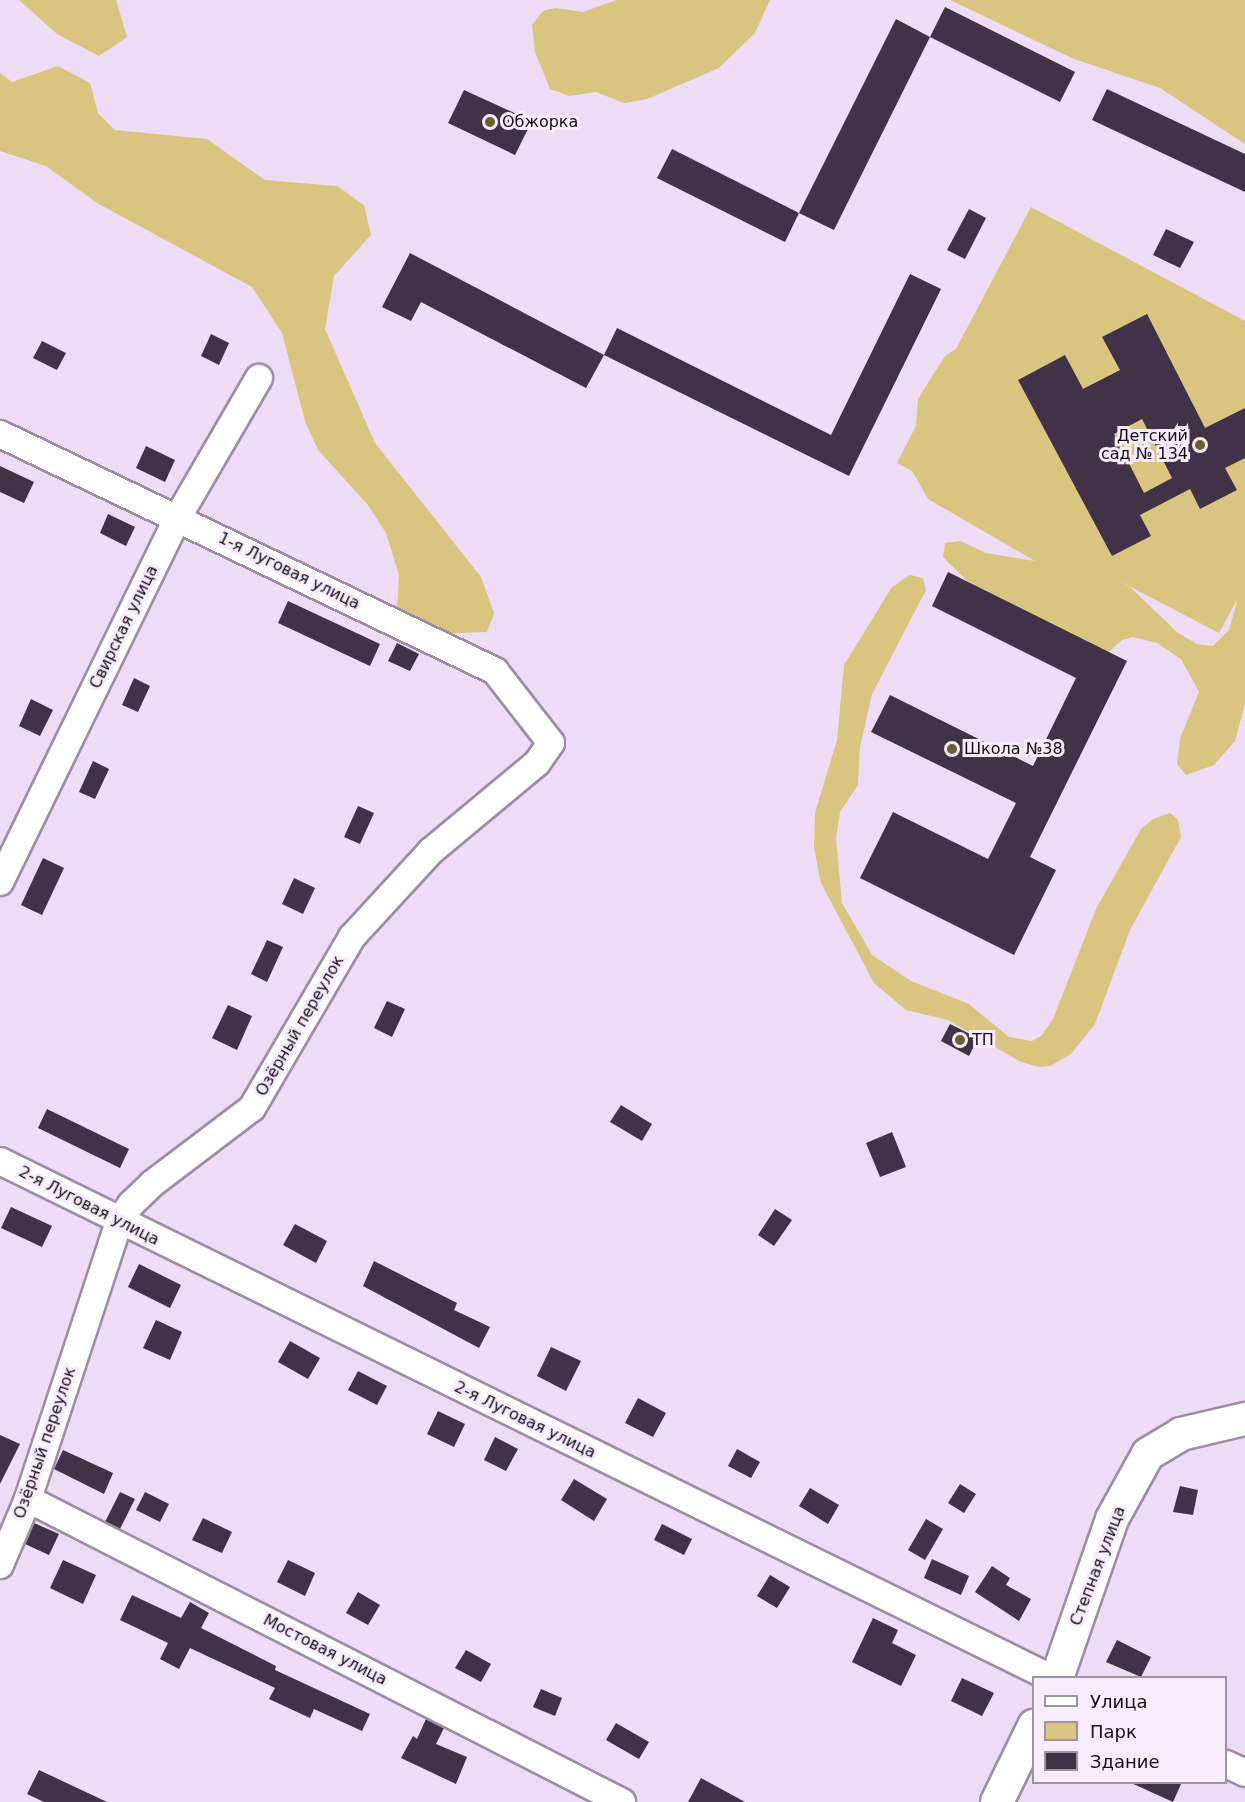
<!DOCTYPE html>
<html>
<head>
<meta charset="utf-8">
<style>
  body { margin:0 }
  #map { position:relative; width:1245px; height:1802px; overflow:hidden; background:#eedbf6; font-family:"DejaVu Sans",sans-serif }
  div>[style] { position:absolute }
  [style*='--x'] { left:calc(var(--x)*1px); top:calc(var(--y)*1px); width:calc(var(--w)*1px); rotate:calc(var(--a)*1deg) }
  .green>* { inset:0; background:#d9c57f }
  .building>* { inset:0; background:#413247 }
  .roads { filter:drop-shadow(2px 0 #9e8ca6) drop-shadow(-2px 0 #9e8ca6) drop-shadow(0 2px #9e8ca6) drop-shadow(0 -2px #9e8ca6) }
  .minor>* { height:26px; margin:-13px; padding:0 13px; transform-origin:13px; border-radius:13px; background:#fff }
  .tertiary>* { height:32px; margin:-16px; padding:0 16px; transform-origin:16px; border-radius:16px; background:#fff }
  .dots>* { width:16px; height:16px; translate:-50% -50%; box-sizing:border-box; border:3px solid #f7ebfc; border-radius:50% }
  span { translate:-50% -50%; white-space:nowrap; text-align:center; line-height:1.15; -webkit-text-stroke:6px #f7ebfc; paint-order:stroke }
  .poi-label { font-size:16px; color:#150e18 }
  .left { translate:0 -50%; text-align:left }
  .right { translate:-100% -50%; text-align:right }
  .street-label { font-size:16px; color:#150e18 }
  .legend { position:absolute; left:1032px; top:1676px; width:195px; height:108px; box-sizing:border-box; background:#f7ebfc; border:2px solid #9d93a1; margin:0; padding:8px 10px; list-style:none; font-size:18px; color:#150e18 }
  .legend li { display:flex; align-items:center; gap:12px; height:30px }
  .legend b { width:30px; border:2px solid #9d93a1 }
</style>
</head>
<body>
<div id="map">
  <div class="green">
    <i style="clip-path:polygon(19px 0,116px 0,127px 37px,99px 56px,57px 34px)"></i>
    <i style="clip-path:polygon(616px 0,770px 0,755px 33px,719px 68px,647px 99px,624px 103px,596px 92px,569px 96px,550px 89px,535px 52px,532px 25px,543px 11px,555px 8px,583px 12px)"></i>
    <i style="clip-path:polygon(950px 0,1245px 0,1245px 144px,1160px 88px,1074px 59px)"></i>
    <i style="clip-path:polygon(58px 66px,90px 83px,98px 113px,115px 130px,207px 139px,265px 180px,337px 186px,364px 205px,371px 235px,334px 276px,325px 329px,375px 443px,481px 577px,494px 613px,487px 632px,434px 634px,403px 623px,397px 609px,399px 575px,386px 533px,368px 505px,318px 450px,305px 421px,282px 333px,252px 287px,97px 203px,46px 166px,0 151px,0 73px,12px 82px)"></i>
    <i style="clip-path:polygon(evenodd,1031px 207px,1245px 321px,1245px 704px,1235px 741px,1214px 765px,1186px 775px,1177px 764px,1180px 739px,1199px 692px,1181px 659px,1157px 643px,1133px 637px,1122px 640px,1104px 656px,973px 587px,943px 557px,945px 543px,960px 541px,986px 553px,1035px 561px,928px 499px,912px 471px,897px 463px,916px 426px,918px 399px,945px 356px,956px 349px,1031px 207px,1108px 575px,1219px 633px,1238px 598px,1229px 630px,1213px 646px,1197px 644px,1178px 633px,1130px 587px,1108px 575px)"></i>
    <i style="clip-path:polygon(910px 575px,923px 578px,926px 590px,872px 694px,860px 747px,858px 785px,840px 812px,836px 838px,842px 903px,872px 955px,911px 981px,969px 1004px,1009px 1037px,1032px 1041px,1042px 1035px,1053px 1019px,1096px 909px,1141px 829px,1153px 819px,1170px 813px,1178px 820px,1181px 837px,1130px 930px,1095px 1024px,1071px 1054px,1050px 1066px,1039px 1067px,1021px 1062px,948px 1020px,906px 1010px,874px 983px,821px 883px,814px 847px,815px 813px,837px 740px,844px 665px,892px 587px)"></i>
  </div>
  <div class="building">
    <i style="clip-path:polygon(945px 7px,1075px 72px,1060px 102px,930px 37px)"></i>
    <i style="clip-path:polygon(896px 19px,930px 37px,834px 230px,799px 213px)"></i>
    <i style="clip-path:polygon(1107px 89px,1245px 154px,1245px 192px,1092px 120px)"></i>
    <i style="clip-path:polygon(464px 90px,532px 121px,515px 155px,448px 123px)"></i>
    <i style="clip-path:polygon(672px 149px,799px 213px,785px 242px,657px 178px)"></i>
    <i style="clip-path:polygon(969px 209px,986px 218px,965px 259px,947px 250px)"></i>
    <i style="clip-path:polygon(1166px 229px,1194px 242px,1180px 268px,1153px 255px)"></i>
    <i style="clip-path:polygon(410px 253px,604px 355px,586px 388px,421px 302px,411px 321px,382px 307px)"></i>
    <i style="clip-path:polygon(910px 274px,941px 289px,849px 476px,604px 355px,617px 328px,831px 435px)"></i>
    <i style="clip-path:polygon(evenodd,1147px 314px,1205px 428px,1245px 408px,1245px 458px,1225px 468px,1237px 490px,1200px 509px,1190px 489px,1140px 515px,1151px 536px,1112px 556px,1018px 380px,1065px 355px,1083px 389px,1120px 370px,1102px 337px,1147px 314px,1142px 419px,1172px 478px,1144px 493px,1114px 434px,1142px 419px)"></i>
    <i style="clip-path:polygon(211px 334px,229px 343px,219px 365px,201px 356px)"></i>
    <i style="clip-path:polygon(42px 341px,66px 353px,57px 370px,33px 358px)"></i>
    <i style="clip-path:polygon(146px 446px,175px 460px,165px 482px,136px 468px)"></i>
    <i style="clip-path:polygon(0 466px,34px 482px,24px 503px,0 492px)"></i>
    <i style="clip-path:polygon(108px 514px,135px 527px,126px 546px,100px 533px)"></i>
    <i style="clip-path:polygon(948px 572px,1127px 661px,1030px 857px,1056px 870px,1014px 955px,860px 878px,893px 812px,988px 859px,1016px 803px,871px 732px,890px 695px,1033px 766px,1076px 678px,932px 606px)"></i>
    <i style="clip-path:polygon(288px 601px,380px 644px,370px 666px,278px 623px)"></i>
    <i style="clip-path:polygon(397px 643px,419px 654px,410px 671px,388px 661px)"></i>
    <i style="clip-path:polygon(134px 678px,150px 686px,138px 712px,122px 705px)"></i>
    <i style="clip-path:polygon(31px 699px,53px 710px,40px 736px,19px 726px)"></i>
    <i style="clip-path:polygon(93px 761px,109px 769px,95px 799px,79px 792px)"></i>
    <i style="clip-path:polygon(358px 806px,374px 813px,360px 844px,344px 837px)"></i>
    <i style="clip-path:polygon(43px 858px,64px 868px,42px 915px,21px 905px)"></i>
    <i style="clip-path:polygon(294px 878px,315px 888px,303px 914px,282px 904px)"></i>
    <i style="clip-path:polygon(267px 940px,283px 947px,267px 982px,251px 974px)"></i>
    <i style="clip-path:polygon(387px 1001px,405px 1009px,392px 1037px,374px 1028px)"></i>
    <i style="clip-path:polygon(228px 1005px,252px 1016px,237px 1050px,212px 1038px)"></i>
    <i style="clip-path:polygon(950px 1024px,978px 1038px,969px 1056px,941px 1041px)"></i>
    <i style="clip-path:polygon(621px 1105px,652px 1124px,642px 1141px,610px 1122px)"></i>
    <i style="clip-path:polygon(47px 1109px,129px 1149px,120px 1168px,38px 1128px)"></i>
    <i style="clip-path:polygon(892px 1132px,906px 1167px,880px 1177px,866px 1143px)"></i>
    <i style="clip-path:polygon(11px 1207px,52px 1226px,42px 1247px,1px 1228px)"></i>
    <i style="clip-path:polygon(775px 1209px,792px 1220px,774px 1246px,758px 1235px)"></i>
    <i style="clip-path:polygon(295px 1224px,327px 1241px,316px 1263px,283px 1245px)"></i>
    <i style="clip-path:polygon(374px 1261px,457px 1303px,454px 1310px,490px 1327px,479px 1348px,363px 1286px)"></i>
    <i style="clip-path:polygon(139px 1264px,181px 1285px,170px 1308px,128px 1287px)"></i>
    <i style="clip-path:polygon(156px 1320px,182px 1332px,170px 1360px,143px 1348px)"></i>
    <i style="clip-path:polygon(290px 1341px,320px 1358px,308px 1379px,278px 1362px)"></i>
    <i style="clip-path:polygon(551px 1347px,581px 1361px,566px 1391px,537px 1376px)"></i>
    <i style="clip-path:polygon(358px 1371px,387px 1386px,377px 1405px,348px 1390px)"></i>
    <i style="clip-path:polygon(638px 1398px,666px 1413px,653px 1437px,625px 1423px)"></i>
    <i style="clip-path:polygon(438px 1411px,465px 1424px,454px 1447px,427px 1434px)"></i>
    <i style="clip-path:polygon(0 1435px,20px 1444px,0 1484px)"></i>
    <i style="clip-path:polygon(495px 1437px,518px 1449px,506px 1471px,484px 1460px)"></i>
    <i style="clip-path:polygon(737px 1449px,760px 1462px,751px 1478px,728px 1466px)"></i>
    <i style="clip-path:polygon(63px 1450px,113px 1473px,104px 1494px,54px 1469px)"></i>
    <i style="clip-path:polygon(574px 1479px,607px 1499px,594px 1521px,561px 1500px)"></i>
    <i style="clip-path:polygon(960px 1484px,976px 1494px,964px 1513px,948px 1503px)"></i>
    <i style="clip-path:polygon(1180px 1486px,1198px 1490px,1193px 1515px,1173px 1512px)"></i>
    <i style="clip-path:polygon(810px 1488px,839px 1505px,828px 1524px,799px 1506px)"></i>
    <i style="clip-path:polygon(120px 1492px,135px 1499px,120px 1529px,105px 1522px)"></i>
    <i style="clip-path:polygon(145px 1492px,169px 1504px,160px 1522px,136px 1510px)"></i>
    <i style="clip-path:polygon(203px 1518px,232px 1532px,222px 1553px,192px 1540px)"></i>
    <i style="clip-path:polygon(926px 1519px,943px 1529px,925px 1560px,908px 1550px)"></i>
    <i style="clip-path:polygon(34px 1523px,59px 1534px,49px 1555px,25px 1544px)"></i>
    <i style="clip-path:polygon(662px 1524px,692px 1539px,684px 1555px,654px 1540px)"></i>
    <i style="clip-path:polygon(932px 1559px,969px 1576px,961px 1595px,924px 1578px)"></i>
    <i style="clip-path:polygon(63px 1560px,96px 1575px,83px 1604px,50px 1588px)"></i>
    <i style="clip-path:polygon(288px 1560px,315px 1573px,305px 1596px,277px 1582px)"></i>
    <i style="clip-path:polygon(992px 1566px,1010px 1578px,1006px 1585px,1031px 1599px,1019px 1621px,975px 1592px)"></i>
    <i style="clip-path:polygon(770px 1575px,790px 1587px,777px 1608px,757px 1596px)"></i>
    <i style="clip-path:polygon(358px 1592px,380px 1605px,368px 1625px,346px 1613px)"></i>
    <i style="clip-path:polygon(132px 1595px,181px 1618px,190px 1602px,209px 1613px,201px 1628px,276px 1666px,275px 1670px,370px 1714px,362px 1731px,314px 1709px,310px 1718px,269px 1699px,275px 1688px,190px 1648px,179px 1669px,160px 1659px,168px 1643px,120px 1620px)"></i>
    <i style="clip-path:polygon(873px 1618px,898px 1630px,892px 1643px,916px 1655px,901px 1686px,852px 1662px)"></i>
    <i style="clip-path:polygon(1117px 1640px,1151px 1657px,1141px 1677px,1106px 1662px)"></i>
    <i style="clip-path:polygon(466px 1650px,491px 1664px,481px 1682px,455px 1668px)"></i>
    <i style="clip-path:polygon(962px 1678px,994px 1693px,982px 1716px,951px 1701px)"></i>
    <i style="clip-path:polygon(541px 1689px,562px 1698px,555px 1716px,533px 1707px)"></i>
    <i style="clip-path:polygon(426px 1719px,444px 1728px,436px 1744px,467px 1757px,456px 1784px,401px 1758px,413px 1736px,417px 1739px)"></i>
    <i style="clip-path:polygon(616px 1723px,649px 1742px,639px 1759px,606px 1740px)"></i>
    <i style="clip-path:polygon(39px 1770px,107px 1802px,44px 1802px,27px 1794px)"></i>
    <i style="clip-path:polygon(701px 1778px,745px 1802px,688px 1802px)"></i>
    <i style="clip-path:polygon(1129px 1782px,1182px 1782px,1173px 1802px)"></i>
  </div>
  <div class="roads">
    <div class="minor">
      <i style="--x:0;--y:434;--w:549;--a:25.58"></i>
      <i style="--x:495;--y:671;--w:91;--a:52.1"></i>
      <i style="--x:551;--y:743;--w:24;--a:125"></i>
      <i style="--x:537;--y:763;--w:138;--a:140.3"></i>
      <i style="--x:431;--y:851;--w:117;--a:132.6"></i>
      <i style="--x:352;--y:937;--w:198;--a:120.3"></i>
      <i style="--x:252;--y:1108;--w:126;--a:142.8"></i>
      <i style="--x:152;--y:1184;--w:29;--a:136"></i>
      <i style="--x:131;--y:1204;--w:22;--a:124"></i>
      <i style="--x:119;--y:1222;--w:292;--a:108.2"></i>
      <i style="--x:28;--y:1499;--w:72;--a:113"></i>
      <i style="--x:0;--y:882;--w:406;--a:-64"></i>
      <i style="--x:178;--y:517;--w:161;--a:-59.8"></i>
      <i style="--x:0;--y:1161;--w:1171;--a:26.19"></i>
      <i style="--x:28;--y:1499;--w:667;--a:27.03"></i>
      <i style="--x:1226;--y:1764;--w:21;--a:25"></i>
    </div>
    <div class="tertiary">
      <i style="--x:1057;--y:1678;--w:168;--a:-70.9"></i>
      <i style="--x:1112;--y:1519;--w:74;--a:-61"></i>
      <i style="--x:1148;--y:1454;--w:39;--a:-31"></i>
      <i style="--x:1181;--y:1434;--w:66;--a:-13.2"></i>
      <i style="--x:997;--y:1802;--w:85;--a:-64"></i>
    </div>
  </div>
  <div class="dots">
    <i style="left:490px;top:122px;background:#6d5f2c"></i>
    <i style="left:1200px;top:445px;background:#6d5f2c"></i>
    <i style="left:952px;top:749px;background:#6d5f2c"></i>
    <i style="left:960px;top:1040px;background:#6d5f2c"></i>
  </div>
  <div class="poi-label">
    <span class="left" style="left:502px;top:122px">Обжорка</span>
    <span class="right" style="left:1188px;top:445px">Детский<br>сад № 134</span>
    <span class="left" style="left:964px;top:749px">Школа №38</span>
    <span class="left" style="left:972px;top:1040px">ТП</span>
  </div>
  <div class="street-label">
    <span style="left:289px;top:571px;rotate:26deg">1-я Луговая улица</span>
    <span style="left:124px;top:627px;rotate:-64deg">Свирская улица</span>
    <span style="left:300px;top:1026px;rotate:-60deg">Озёрный переулок</span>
    <span style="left:89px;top:1206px;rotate:27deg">2-я Луговая улица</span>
    <span style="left:525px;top:1420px;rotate:26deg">2-я Луговая улица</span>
    <span style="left:45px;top:1443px;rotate:-71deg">Озёрный переулок</span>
    <span style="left:1098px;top:1566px;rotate:-69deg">Степная улица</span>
    <span style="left:325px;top:1650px;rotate:27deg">Мостовая улица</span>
  </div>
  <ul class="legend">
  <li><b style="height:8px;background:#fff"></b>Улица</li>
  <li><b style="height:16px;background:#d9c57f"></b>Парк</li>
  <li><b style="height:16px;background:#413247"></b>Здание</li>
  </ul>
</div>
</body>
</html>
